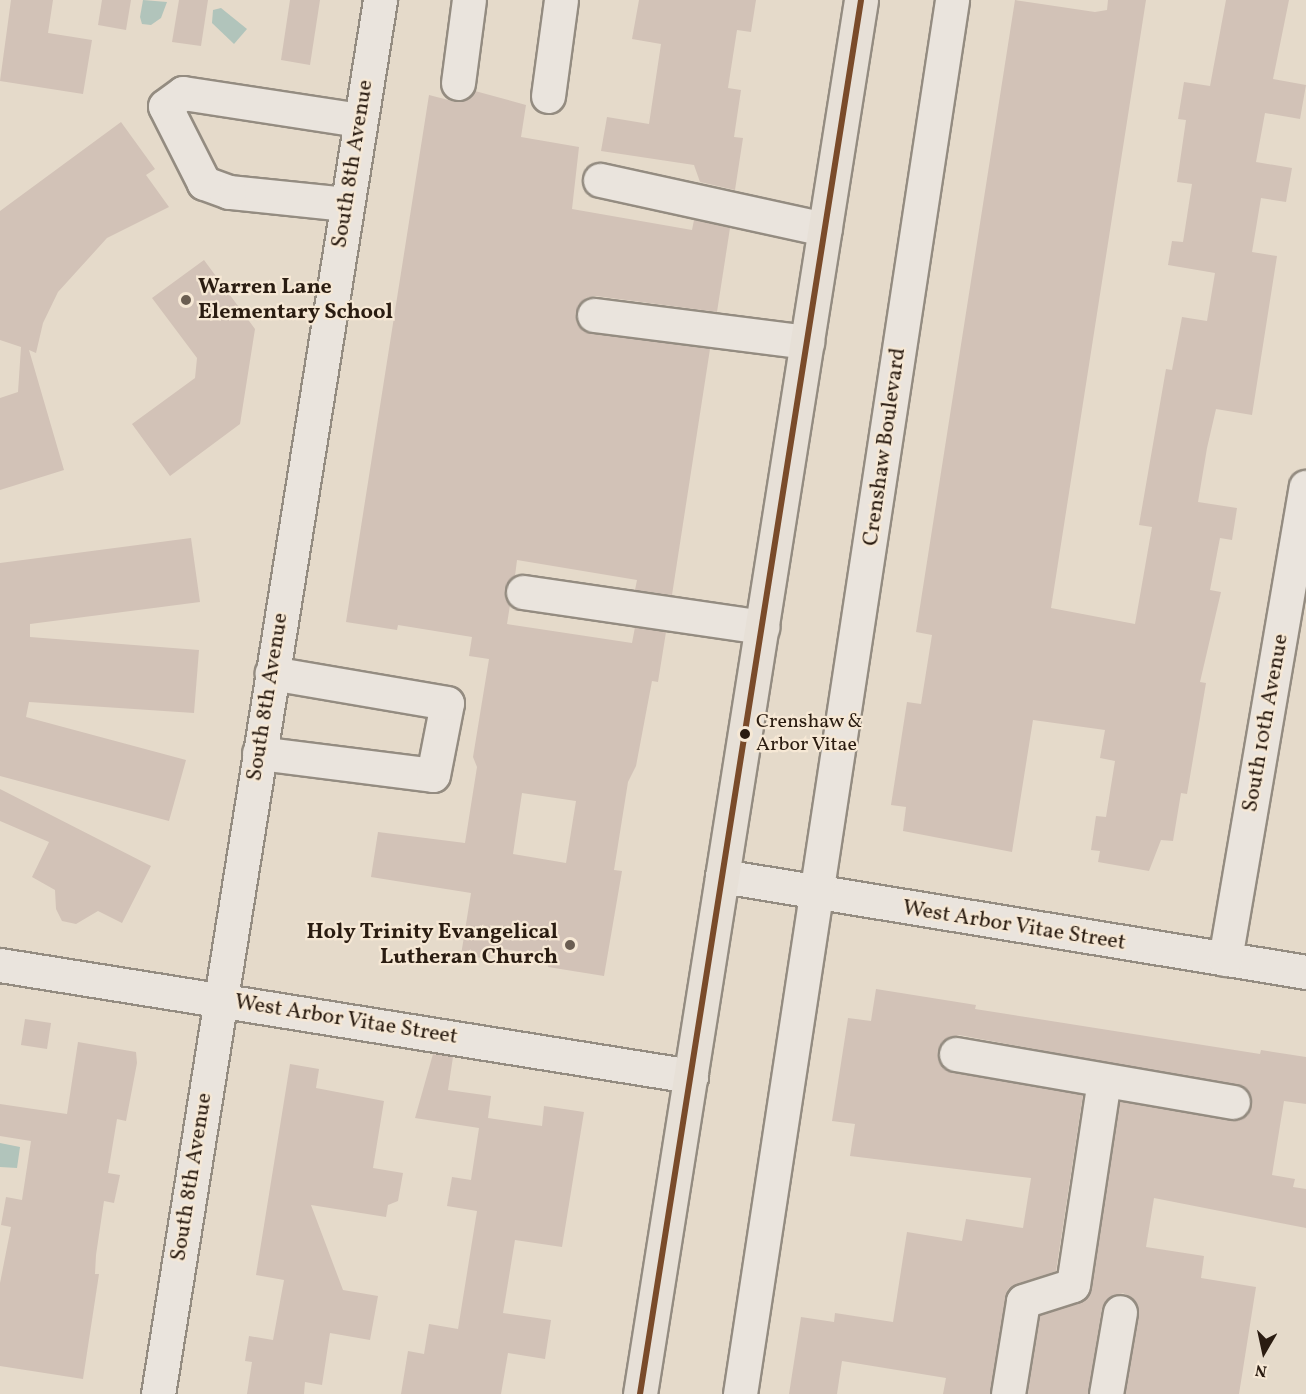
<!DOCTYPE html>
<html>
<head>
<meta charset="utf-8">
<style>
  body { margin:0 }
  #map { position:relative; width:1306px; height:1394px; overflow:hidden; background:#e5daca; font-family:Vollkorn,serif }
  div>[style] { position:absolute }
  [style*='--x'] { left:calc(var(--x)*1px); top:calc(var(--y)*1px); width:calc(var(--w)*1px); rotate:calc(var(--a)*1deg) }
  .water>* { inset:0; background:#b1c4bb }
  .building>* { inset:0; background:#d2c2b7 }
  .roads { filter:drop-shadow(2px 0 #948c81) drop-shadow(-2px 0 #948c81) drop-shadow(0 2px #948c81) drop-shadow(0 -2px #948c81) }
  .minor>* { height:33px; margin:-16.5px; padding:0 16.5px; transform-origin:16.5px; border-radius:16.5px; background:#eae4dd }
  .major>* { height:33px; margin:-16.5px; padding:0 16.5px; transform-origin:16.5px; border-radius:16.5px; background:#e7e0d7 }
  .bus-1>* { height:6px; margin:-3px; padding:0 3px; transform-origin:3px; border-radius:3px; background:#7a4b2a }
  .dots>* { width:16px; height:16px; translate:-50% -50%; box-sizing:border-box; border:3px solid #f6e8d5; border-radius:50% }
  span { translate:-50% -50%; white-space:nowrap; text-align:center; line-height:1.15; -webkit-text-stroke:4.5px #f6e8d5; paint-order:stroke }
  .bus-label { font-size:20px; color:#2a1c11 }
  .left { translate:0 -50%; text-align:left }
  .street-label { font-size:22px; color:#2a1c11 }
  .poi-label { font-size:22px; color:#2a1c11; font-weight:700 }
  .right { translate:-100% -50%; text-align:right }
  .north { position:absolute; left:1234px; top:1322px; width:60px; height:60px; -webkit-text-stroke:4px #f6e8d5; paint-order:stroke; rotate:189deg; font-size:16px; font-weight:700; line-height:24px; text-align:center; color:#2a1c11 }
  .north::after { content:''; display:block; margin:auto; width:21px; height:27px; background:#2a1c11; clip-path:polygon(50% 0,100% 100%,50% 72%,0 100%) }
</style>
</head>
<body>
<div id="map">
  <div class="water">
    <i style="clip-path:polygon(143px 0,167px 2px,161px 18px,151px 25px,142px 24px,140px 17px)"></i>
    <i style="clip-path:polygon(221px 8px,247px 29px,234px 44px,212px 23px,213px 10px)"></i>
    <i style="clip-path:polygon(0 1143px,20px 1147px,17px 1168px,0 1167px)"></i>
  </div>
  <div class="building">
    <i style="clip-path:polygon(11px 0,53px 0,48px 33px,92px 40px,83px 94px,0 81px)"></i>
    <i style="clip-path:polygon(102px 0,131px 0,126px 30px,98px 25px)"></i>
    <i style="clip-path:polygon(179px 0,208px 0,201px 46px,172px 42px)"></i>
    <i style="clip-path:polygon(290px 0,320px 0,310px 65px,281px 60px)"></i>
    <i style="clip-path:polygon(639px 0,756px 0,751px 32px,737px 30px,728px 88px,741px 90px,734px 137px,743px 138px,735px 190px,700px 182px,694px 165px,601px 151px,607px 117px,649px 124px,661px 44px,632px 39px)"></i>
    <i style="clip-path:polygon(1015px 0,1095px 12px,1107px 10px,1108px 0,1146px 0,1051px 608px,1135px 624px,1152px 527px,1139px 525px,1166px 369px,1172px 370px,1182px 317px,1207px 321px,1215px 273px,1168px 265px,1172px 241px,1183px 242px,1192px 184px,1177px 182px,1186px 120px,1178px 119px,1184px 82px,1210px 86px,1226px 0,1289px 0,1273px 79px,1306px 85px,1300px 119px,1265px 113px,1256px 162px,1292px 168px,1286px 202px,1261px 198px,1252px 252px,1277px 256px,1252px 415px,1216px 409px,1207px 448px,1198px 502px,1237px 508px,1232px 540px,1220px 538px,1210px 590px,1221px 592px,1200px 682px,1206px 683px,1187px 794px,1181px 793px,1173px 841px,1161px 840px,1149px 871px,1098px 862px,1100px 851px,1091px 850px,1096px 816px,1106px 817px,1115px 761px,1100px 758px,1105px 730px,1033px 720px,1012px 852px,903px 831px,906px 807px,891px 805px,907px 702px,921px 704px,932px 635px,916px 632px)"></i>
    <i style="clip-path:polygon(evenodd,475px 91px,526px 105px,521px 137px,579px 147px,572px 209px,692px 230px,694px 220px,730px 228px,717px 312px,596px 296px,586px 298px,576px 312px,577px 323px,591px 333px,710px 349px,672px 595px,635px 590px,637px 580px,517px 560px,515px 576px,505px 589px,510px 605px,507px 624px,632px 643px,635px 627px,666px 632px,658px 682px,652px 681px,636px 766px,628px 782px,614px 870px,622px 871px,604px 976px,548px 967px,549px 956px,491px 947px,489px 959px,461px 955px,471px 893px,371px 877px,378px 832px,465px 843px,477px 767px,473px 757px,489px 659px,469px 656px,472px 637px,398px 625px,397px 630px,346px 622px,429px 95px,456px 102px,475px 91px,522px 793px,576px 801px,566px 863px,513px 854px,522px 793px)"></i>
    <i style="clip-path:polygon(121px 122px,155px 169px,146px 175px,169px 207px,107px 238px,58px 292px,43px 323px,36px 353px,29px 350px,64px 470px,0 490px,0 398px,18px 392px,21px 347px,0 340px,0 211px)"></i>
    <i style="clip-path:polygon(204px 260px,255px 329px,240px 424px,170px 476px,132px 424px,195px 378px,197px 358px,152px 298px)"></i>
    <i style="clip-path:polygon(191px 538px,200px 602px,30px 624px,30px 637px,199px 650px,194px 713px,29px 702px,26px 717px,186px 760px,169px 821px,0 776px,0 563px)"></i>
    <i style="clip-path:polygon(0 789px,151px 866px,122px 923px,98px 911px,76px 924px,62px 921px,56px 909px,55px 890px,32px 877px,49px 842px,0 821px)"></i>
    <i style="clip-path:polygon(876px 989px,976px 1005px,975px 1009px,1260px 1054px,1261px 1050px,1306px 1057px,1306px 1104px,1284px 1101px,1272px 1175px,1295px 1179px,1293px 1187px,1306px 1189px,1306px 1228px,1154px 1198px,1146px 1247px,1204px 1256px,1201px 1278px,1256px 1287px,1239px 1394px,1125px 1394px,1138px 1315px,1132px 1298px,1123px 1293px,1106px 1300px,1102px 1308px,1088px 1394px,1027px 1394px,1040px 1315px,1079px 1303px,1091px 1288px,1120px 1101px,1239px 1120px,1251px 1106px,1245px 1088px,959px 1035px,942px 1042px,938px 1050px,944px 1069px,1083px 1095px,1056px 1271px,1008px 1289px,990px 1394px,943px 1394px,946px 1378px,842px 1361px,837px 1394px,789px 1394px,801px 1317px,834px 1322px,835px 1313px,893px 1322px,907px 1232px,962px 1241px,966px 1219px,1023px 1228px,1031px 1178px,850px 1156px,855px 1124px,832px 1121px,848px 1018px,871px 1021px)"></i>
    <i style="clip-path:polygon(25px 1019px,51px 1023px,47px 1049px,21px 1045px)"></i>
    <i style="clip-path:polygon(78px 1042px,136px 1052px,137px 1063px,126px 1121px,117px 1119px,108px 1173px,120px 1175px,114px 1203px,104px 1201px,96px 1255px,95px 1274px,99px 1274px,83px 1379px,0 1366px,0 1283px,11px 1227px,1px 1225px,6px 1197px,22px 1200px,31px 1141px,0 1136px,0 1104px,67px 1114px)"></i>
    <i style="clip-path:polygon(433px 1054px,453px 1057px,448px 1090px,491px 1096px,488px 1118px,542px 1126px,544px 1106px,584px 1112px,562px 1247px,515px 1240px,503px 1313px,551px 1320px,545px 1359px,508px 1353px,501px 1394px,401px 1394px,408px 1351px,424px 1354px,429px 1324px,458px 1329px,477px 1211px,447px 1206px,452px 1177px,471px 1180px,479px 1128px,415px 1118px)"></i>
    <i style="clip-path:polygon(290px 1064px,319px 1069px,316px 1088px,384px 1101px,373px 1168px,403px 1173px,398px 1201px,388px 1205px,386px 1217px,311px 1205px,343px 1290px,378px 1296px,370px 1340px,330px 1333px,322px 1385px,305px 1382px,304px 1394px,247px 1394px,252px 1362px,245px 1361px,249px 1336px,273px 1340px,284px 1280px,256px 1275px)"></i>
  </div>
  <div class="roads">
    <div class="minor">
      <i style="--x:458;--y:83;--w:84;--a:-82.5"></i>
      <i style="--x:548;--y:96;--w:97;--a:-82.3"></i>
      <i style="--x:600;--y:180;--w:230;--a:12.3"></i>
      <i style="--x:346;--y:204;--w:118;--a:-174.1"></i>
      <i style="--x:229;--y:192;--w:27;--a:-160"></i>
      <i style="--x:204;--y:183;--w:86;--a:-116.9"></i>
      <i style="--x:165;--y:106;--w:22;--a:-36"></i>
      <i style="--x:183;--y:93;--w:179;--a:8.7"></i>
      <i style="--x:594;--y:315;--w:215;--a:7.2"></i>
      <i style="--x:523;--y:592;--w:242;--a:8.3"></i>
      <i style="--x:259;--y:753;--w:175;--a:7.2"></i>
      <i style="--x:433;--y:775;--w:73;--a:-79"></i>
      <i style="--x:447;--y:703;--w:178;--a:-170.3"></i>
      <i style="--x:722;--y:876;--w:592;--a:9.33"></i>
      <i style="--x:1225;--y:959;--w:479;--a:-80.3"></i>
      <i style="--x:0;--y:965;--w:700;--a:9.13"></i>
      <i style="--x:956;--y:1054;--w:281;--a:9.8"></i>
      <i style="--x:158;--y:1394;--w:1412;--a:-80.95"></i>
      <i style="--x:740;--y:1394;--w:1410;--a:-81.35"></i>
      <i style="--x:1008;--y:1394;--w:94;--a:-80.8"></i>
      <i style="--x:1023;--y:1301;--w:52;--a:-17.7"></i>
      <i style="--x:1073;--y:1285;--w:207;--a:-81.4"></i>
      <i style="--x:1106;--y:1394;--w:83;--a:-80.3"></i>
    </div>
    <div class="major">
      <i style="--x:640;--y:1394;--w:1411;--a:-80.99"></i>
    </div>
  </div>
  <div class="bus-1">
    <i style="--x:640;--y:1394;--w:1411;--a:-80.99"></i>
  </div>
  <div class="dots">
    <i style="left:186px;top:300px;background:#6b5e52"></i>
    <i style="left:745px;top:734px;background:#2a1c11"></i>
    <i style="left:570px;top:945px;background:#6b5e52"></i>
  </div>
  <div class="bus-label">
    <span class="left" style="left:756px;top:734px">Crenshaw &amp;<br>Arbor Vitae</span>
  </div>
  <div class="street-label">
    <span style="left:353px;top:164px;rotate:-81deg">South 8th Avenue</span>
    <span style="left:885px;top:447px;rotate:-82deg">Crenshaw Boulevard</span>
    <span style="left:268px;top:697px;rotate:-81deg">South 8th Avenue</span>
    <span style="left:1266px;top:723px;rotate:-80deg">South 10th Avenue</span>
    <span style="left:1014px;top:926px;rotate:9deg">West Arbor Vitae Street</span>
    <span style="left:346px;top:1020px;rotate:9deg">West Arbor Vitae Street</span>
    <span style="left:192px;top:1177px;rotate:-81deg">South 8th Avenue</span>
  </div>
  <div class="poi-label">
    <span class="left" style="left:198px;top:300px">Warren Lane<br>Elementary School</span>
    <span class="right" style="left:558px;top:945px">Holy Trinity Evangelical<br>Lutheran Church</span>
  </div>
  <div class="north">N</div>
</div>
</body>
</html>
